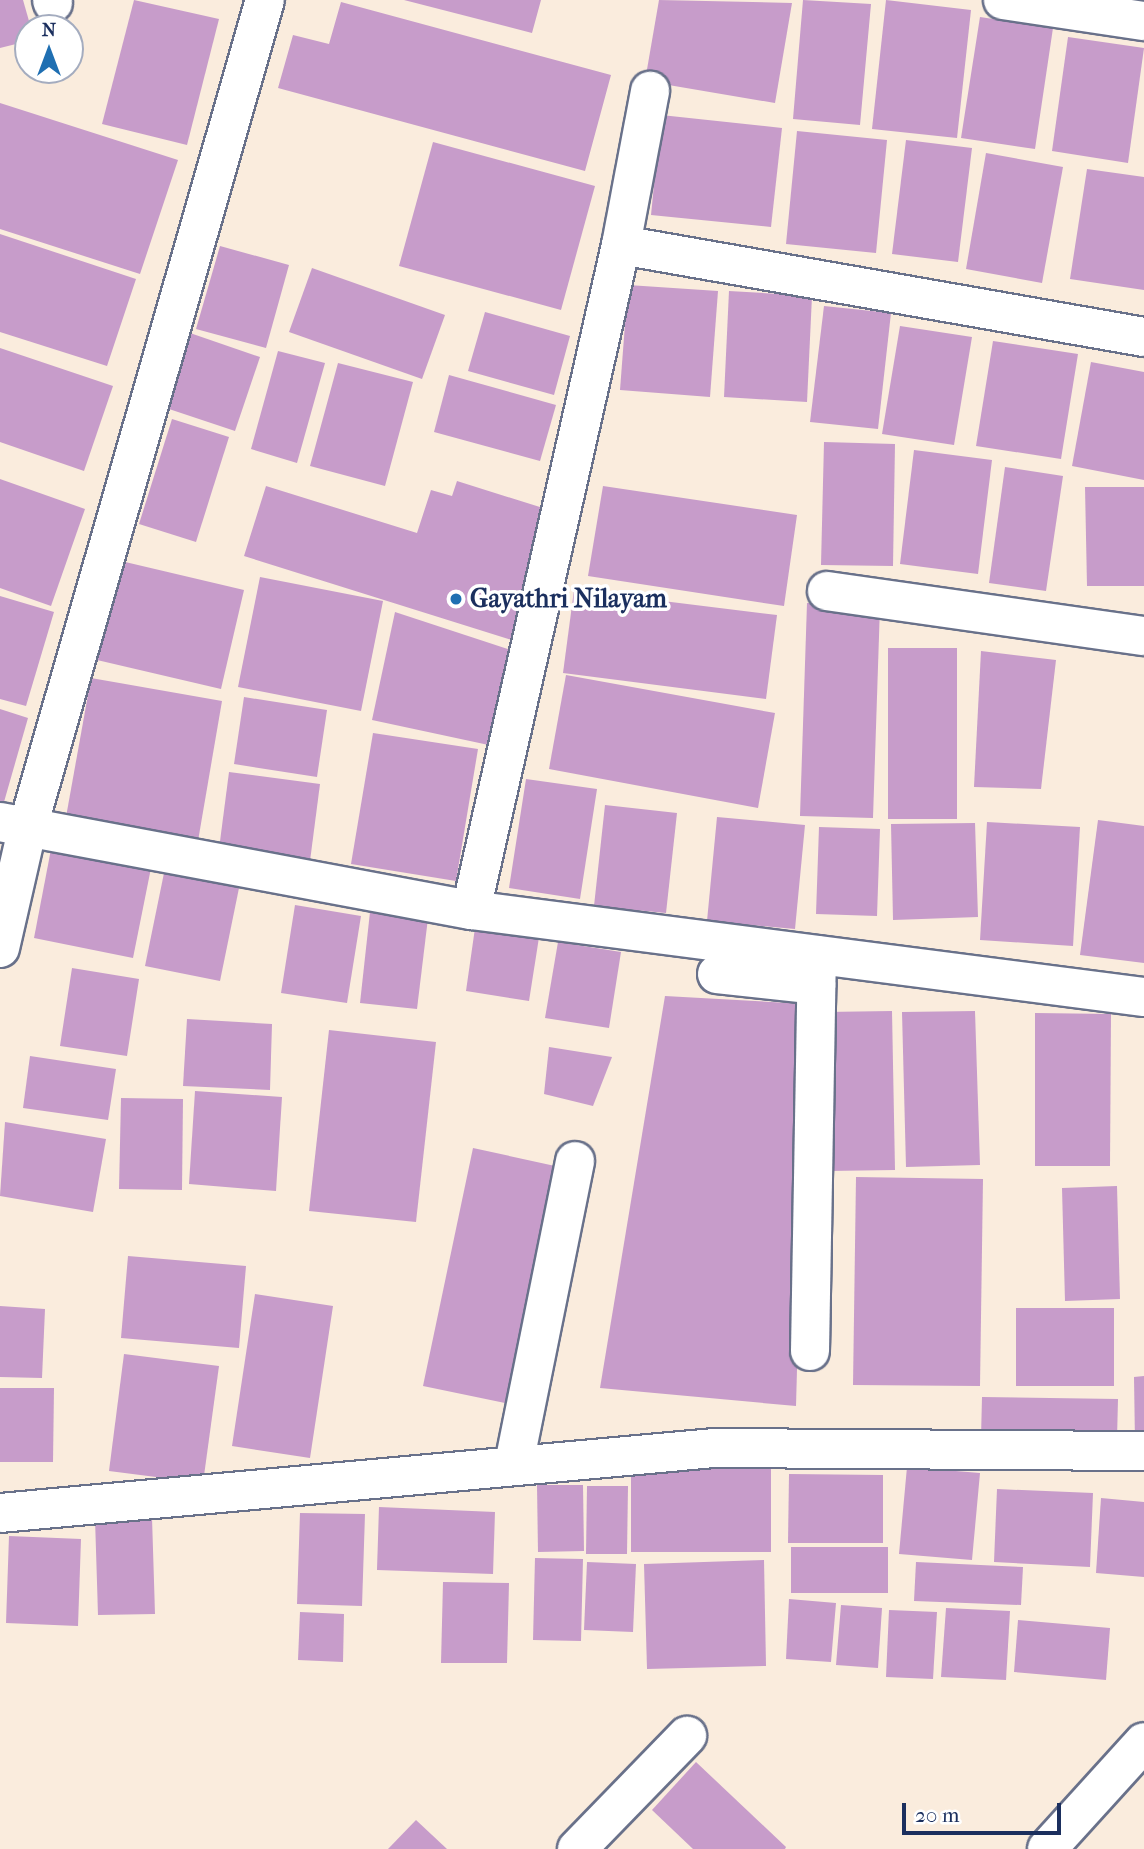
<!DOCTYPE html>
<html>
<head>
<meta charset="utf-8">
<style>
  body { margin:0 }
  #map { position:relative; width:1144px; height:1849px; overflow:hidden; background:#faecdd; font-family:"IM FELL French Canon",serif }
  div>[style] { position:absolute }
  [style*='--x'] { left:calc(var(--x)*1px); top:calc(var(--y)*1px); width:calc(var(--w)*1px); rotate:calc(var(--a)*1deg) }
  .building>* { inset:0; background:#c79cca }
  .roads { filter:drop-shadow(2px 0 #69718a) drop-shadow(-2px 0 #69718a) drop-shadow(0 2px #69718a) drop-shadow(0 -2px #69718a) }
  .minor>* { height:38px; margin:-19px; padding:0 19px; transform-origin:19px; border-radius:19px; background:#fff }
  .secondary>* { height:38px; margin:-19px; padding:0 19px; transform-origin:19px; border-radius:19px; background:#fff }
  .dots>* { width:19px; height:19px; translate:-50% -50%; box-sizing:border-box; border:4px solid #fff; border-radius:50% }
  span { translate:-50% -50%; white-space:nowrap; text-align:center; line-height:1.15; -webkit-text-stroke:7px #fff; paint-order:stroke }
  .poi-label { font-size:26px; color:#1b2f5e; font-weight:700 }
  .left { translate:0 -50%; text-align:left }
  .north { position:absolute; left:14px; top:14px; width:70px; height:70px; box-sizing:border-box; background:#fff; border:2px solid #a4acbf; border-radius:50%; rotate:0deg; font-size:19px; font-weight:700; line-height:28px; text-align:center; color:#1b2f5e }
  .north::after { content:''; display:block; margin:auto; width:24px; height:32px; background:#1f6fb2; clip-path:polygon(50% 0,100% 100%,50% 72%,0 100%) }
  .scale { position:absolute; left:902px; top:1803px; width:159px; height:32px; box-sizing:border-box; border:4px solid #1b2f5e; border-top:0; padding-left:9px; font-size:21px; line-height:24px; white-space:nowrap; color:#1b2f5e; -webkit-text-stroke:5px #fff; paint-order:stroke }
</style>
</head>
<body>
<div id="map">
  <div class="building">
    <i style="clip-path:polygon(0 0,23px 0,31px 28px,28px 41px,0 48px)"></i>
    <i style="clip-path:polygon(134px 0,219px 19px,187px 145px,102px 124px)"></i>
    <i style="clip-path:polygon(404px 0,541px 0,532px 33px)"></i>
    <i style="clip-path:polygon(659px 0,792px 3px,775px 103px,645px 81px)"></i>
    <i style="clip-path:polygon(803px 0,871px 4px,860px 125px,793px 119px)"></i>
    <i style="clip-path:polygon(886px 0,971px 10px,957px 138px,872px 129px)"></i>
    <i style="clip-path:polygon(341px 2px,611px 75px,585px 171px,278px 88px,293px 35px,329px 44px)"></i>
    <i style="clip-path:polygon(980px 17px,1053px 28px,1035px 149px,961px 138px)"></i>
    <i style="clip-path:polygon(1068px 37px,1144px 48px,1128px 163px,1052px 151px)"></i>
    <i style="clip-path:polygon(0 103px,178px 160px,140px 274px,0 229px)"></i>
    <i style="clip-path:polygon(661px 115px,782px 128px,771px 227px,651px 215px)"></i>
    <i style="clip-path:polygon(797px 131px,887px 140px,876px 253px,786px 244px)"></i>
    <i style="clip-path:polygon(906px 140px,972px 148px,958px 262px,892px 254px)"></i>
    <i style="clip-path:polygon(433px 142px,595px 186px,561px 310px,399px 266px)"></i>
    <i style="clip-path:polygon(986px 153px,1063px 167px,1042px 283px,966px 269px)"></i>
    <i style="clip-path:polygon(1087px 169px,1144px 177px,1144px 290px,1070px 279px)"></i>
    <i style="clip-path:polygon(0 234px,136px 279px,107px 366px,0 332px)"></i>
    <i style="clip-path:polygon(220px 246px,289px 265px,266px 348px,196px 329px)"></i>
    <i style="clip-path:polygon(312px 268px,445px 315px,422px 379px,289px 332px)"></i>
    <i style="clip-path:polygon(628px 285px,718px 291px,710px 397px,620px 390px)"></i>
    <i style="clip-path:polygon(729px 291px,812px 296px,807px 402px,724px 397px)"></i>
    <i style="clip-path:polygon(824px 306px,891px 313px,878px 429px,810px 422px)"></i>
    <i style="clip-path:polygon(485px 312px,570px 336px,554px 395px,468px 371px)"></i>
    <i style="clip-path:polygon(900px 326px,972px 337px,954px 445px,882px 434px)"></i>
    <i style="clip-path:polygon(190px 333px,260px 357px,235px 431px,166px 408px)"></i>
    <i style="clip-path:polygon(993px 341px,1078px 354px,1061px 459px,976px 446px)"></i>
    <i style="clip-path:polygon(0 348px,113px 386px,84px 471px,0 442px)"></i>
    <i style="clip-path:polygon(278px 351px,325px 363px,297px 463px,251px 449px)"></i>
    <i style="clip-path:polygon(1091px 362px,1144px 372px,1144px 480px,1072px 466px)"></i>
    <i style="clip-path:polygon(338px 363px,413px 382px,385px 486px,310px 466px)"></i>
    <i style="clip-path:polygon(449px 375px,556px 405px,540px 461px,434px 432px)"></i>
    <i style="clip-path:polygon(172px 419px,229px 437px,196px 542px,139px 524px)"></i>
    <i style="clip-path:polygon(824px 442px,895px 444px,893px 566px,821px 565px)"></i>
    <i style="clip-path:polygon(914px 450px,992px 460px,978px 574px,900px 564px)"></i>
    <i style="clip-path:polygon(1005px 467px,1063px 476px,1046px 591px,989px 583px)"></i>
    <i style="clip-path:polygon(0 479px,85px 509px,51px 606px,0 588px)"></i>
    <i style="clip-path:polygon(457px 481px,559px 513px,518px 642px,244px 556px,266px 486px,417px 533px,431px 490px,452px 496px)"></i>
    <i style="clip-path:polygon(603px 486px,797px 515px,784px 606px,588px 576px)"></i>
    <i style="clip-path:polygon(1085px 487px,1144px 487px,1144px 586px,1087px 586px)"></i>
    <i style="clip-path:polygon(121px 561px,244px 590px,221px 689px,97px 660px)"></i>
    <i style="clip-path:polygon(260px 577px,383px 601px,361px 711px,238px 687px)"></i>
    <i style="clip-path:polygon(574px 590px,777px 615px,766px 699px,563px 673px)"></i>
    <i style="clip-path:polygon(0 596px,54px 612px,26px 706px,0 699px)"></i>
    <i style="clip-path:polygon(807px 603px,880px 606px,873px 818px,800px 816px)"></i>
    <i style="clip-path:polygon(395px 612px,514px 651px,498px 747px,372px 720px)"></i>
    <i style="clip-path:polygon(888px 648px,957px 648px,957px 819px,888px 819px)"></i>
    <i style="clip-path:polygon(981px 651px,1056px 660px,1041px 789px,974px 787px)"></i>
    <i style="clip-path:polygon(566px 675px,775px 713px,758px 808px,549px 769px)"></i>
    <i style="clip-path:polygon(91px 678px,222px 701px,198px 841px,66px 817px)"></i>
    <i style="clip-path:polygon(244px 697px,327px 710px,317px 777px,234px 764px)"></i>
    <i style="clip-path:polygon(0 709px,28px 718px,2px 809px,0 809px)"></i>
    <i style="clip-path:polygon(373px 733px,478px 749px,456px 881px,351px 864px)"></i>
    <i style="clip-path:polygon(229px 772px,320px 784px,310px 861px,219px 849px)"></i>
    <i style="clip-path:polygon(526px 779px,597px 789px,580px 899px,509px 888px)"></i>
    <i style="clip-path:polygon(605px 805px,677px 813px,666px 913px,594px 906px)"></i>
    <i style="clip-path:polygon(717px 817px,805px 825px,795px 929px,707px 921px)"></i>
    <i style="clip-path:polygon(1098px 820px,1144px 826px,1144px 963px,1080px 955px)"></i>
    <i style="clip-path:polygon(987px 822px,1080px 827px,1073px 946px,980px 940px)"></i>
    <i style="clip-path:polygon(975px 823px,978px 917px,893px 920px,891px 824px)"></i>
    <i style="clip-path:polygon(819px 827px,880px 829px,877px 916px,816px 914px)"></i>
    <i style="clip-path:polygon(52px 844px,152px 863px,133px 958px,34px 938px)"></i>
    <i style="clip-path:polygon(164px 873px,239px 888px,220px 981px,145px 966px)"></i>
    <i style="clip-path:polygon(295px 905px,361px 916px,347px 1003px,281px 993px)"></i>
    <i style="clip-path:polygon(370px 912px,428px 918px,417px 1009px,360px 1003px)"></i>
    <i style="clip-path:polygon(476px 921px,540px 931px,529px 1001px,466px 991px)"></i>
    <i style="clip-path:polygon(558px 942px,621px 952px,609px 1028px,545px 1018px)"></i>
    <i style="clip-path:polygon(72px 968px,139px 979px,127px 1056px,60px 1046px)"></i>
    <i style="clip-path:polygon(665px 996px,807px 1004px,796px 1406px,600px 1388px)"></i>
    <i style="clip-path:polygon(892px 1011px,895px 1170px,828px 1171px,825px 1012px)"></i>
    <i style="clip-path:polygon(975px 1011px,980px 1165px,906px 1167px,902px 1012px)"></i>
    <i style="clip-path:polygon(1035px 1013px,1111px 1014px,1110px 1166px,1035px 1166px)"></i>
    <i style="clip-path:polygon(187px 1019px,272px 1024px,270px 1090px,183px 1086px)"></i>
    <i style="clip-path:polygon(329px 1030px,436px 1042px,416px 1222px,309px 1211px)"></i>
    <i style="clip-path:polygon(549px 1047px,612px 1057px,593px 1106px,544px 1094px)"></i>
    <i style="clip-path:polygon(30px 1056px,116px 1069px,108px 1120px,23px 1108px)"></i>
    <i style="clip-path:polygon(195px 1091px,282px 1097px,276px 1191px,189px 1184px)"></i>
    <i style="clip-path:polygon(121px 1098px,183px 1099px,182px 1190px,119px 1189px)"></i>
    <i style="clip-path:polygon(5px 1122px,106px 1139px,93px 1212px,0 1196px)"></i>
    <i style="clip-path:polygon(473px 1148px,555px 1166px,505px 1403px,423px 1386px)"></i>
    <i style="clip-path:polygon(856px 1177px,983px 1179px,980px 1386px,853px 1385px)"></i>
    <i style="clip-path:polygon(1117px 1186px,1120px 1299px,1065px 1301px,1062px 1188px)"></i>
    <i style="clip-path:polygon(128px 1256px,246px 1266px,239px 1348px,121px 1338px)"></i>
    <i style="clip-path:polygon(255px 1294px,333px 1306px,310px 1458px,232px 1446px)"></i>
    <i style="clip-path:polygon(0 1306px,45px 1309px,42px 1378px,0 1377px)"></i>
    <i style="clip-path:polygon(1016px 1308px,1114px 1308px,1114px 1386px,1016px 1386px)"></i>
    <i style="clip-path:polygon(124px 1354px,219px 1366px,203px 1483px,109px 1471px)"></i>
    <i style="clip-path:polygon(1144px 1376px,1144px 1443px,1135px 1443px,1134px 1377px)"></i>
    <i style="clip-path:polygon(0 1388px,54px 1388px,53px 1462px,0 1462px)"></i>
    <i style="clip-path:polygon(982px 1397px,1118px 1399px,1117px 1439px,981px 1438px)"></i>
    <i style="clip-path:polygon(907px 1467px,980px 1473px,972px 1560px,899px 1554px)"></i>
    <i style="clip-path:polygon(631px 1469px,771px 1469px,771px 1552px,631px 1552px)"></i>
    <i style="clip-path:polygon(789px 1474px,883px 1475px,883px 1543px,788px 1543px)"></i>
    <i style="clip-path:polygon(537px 1485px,583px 1485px,584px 1551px,538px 1552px)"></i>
    <i style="clip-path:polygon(587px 1486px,628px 1486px,627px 1554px,586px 1554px)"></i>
    <i style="clip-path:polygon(997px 1489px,1093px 1493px,1090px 1567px,994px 1562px)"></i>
    <i style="clip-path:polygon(1101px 1498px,1144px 1502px,1144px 1577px,1096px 1573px)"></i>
    <i style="clip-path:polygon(379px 1507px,495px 1512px,493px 1574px,377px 1570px)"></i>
    <i style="clip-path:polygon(300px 1513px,365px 1514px,362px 1606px,297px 1604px)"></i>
    <i style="clip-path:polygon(152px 1517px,155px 1614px,98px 1615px,95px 1518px)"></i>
    <i style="clip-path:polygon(9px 1536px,81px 1539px,78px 1626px,6px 1623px)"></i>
    <i style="clip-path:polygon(791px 1547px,888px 1547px,888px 1593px,791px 1593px)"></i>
    <i style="clip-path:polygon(535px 1558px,583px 1559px,581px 1641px,533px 1640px)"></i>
    <i style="clip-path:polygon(764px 1560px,766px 1666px,647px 1669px,644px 1564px)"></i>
    <i style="clip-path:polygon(587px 1562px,636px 1564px,633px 1632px,584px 1630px)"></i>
    <i style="clip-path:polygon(916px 1562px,1023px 1567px,1021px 1605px,914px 1601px)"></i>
    <i style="clip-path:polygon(443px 1582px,509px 1583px,507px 1663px,441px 1663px)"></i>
    <i style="clip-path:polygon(789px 1599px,836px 1603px,831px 1662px,786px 1659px)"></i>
    <i style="clip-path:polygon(841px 1605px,882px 1608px,878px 1668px,836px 1665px)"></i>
    <i style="clip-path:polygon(946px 1608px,1010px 1611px,1006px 1680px,941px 1677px)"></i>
    <i style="clip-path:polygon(889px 1610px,937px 1612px,933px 1679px,886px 1677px)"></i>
    <i style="clip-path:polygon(300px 1612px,344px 1614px,343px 1662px,298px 1660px)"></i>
    <i style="clip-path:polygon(1018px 1620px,1110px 1628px,1106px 1680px,1014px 1672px)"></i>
    <i style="clip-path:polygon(696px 1762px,786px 1847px,785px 1849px,693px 1849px,652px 1810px)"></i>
    <i style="clip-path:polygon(416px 1820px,447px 1849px,388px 1849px)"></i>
  </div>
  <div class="roads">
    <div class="minor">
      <i style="--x:52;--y:0;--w:3;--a:72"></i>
      <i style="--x:1003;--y:0;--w:143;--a:8.5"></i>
      <i style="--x:621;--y:245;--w:531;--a:9.98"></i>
      <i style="--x:827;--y:591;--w:320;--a:8.1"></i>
      <i style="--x:0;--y:822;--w:479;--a:10.6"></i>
      <i style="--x:471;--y:910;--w:679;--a:7.37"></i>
      <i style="--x:471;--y:910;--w:682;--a:-77.29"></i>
      <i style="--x:621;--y:245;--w:157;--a:-79.3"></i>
      <i style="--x:0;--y:948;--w:121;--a:-77.1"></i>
      <i style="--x:27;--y:830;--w:863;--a:-74"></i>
      <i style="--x:717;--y:974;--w:100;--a:6.3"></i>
      <i style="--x:810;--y:1351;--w:396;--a:-89"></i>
      <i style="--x:514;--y:1464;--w:309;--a:-78.6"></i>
      <i style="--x:0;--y:1513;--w:717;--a:-5.2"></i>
      <i style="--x:714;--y:1448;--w:430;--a:0.4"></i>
      <i style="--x:577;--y:1849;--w:158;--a:-45.8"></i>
    </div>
    <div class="secondary">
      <i style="--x:1047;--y:1849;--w:144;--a:-47.8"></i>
    </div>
  </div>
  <div class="dots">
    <i style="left:456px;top:599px;background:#1f6fb2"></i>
  </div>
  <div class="poi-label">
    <span class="left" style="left:470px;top:599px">Gayathri Nilayam</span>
  </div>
  <div class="north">N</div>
  <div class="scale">20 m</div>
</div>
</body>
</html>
